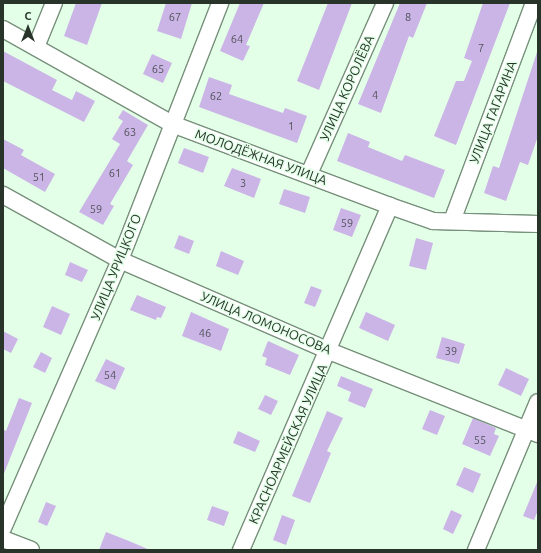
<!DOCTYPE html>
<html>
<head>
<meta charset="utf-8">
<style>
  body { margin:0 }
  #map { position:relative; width:541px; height:553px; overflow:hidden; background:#e3ffe8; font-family:Ubuntu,sans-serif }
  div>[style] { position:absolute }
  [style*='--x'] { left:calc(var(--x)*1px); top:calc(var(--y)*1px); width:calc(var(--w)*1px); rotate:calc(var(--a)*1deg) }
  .building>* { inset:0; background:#cbb4e6 }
  .roads { filter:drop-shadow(1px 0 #77907b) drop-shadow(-1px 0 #77907b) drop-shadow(0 1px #77907b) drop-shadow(0 -1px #77907b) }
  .minor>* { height:16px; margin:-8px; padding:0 8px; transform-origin:8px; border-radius:8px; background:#fff }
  span { translate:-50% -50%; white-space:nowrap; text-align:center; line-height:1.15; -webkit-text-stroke:3px #e3ffe8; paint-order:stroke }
  .number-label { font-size:11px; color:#515359 }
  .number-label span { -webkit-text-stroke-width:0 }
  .street-label { font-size:13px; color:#28332a }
  .frame { position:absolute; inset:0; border:4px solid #28332a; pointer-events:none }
  .north { position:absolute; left:8px; top:8px; width:40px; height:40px; -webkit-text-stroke:3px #e3ffe8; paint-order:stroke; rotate:0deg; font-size:11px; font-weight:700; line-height:16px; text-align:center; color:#28332a }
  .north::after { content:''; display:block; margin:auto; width:14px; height:18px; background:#28332a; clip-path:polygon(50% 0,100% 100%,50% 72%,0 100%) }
</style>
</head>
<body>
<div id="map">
  <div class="building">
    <i style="clip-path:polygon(76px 3px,102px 3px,87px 45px,64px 36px)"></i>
    <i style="clip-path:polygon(166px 3px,192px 3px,181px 39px,157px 31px)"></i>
    <i style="clip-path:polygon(240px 3px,264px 3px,246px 45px,250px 46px,243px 61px,220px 51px)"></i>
    <i style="clip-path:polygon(328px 3px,352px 3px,319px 90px,297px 81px)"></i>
    <i style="clip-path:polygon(400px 3px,427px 3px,413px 38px,409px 36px,381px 113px,358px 104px)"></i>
    <i style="clip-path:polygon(483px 3px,510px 3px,456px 145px,434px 136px,456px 81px,464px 81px,472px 61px,464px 58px)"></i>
    <i style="clip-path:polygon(3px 51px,57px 80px,52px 90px,72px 100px,76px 91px,95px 101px,84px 122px,3px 81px)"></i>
    <i style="clip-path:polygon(537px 52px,538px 136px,528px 165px,520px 162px,506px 201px,484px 193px,493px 166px,499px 168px)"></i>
    <i style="clip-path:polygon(152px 54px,172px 63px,163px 83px,143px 74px)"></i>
    <i style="clip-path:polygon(209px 77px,232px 85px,229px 94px,283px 113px,285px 108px,307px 116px,297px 143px,199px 107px)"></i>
    <i style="clip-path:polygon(123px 110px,148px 125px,127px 161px,133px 165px,110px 204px,114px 206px,103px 225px,79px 212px,120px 144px,112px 139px,123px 121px,118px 118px)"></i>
    <i style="clip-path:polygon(348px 133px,370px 142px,368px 147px,402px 161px,405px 155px,445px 170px,434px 198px,337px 161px)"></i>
    <i style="clip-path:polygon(3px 139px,24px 150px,21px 155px,55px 174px,45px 192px,3px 168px)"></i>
    <i style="clip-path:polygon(184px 148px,209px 157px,203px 173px,178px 163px)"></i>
    <i style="clip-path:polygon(232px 168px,261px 179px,254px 198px,224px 186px)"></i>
    <i style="clip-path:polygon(284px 189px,310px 197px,305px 213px,279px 204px)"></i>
    <i style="clip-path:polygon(341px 208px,361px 215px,352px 237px,333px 230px)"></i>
    <i style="clip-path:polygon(179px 235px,194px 241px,189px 254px,174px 248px)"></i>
    <i style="clip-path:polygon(416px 238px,433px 243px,426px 270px,409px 266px)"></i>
    <i style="clip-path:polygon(221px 251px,244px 261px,238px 275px,216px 266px)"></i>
    <i style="clip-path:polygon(70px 262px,88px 270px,82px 282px,65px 275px)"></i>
    <i style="clip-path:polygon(311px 286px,322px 290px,315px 307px,304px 303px)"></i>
    <i style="clip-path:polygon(137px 295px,166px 307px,161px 318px,157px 317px,156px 320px,130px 310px)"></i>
    <i style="clip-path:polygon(52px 306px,70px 314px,61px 335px,43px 327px)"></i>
    <i style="clip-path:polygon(191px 312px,229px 329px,221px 351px,182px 336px)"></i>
    <i style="clip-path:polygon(366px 312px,395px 325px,388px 341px,359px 328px)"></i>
    <i style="clip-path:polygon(3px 331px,18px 339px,11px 353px,3px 349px)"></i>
    <i style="clip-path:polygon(442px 337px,465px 344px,459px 364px,436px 358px)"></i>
    <i style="clip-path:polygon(268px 341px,299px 355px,290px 375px,265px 365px,267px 358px,262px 356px)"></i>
    <i style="clip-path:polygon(41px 352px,52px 358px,45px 373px,33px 367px)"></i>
    <i style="clip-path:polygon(106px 359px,125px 368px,115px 390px,95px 381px)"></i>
    <i style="clip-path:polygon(506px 368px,529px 379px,521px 396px,498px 385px)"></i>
    <i style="clip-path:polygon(341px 376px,373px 389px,365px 408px,348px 401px,351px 392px,337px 386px)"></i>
    <i style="clip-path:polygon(265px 395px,278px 401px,271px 415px,258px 409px)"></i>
    <i style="clip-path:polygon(19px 398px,32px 403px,3px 476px,3px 429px,6px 431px)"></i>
    <i style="clip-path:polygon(430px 410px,445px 416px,437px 435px,422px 429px)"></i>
    <i style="clip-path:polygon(327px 411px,343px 418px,327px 451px,331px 453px,310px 503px,292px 496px)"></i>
    <i style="clip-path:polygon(473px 418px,496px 428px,494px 434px,499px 436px,490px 456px,462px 444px)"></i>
    <i style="clip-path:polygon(238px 431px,260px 441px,255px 452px,233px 443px)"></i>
    <i style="clip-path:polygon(464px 467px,481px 474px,473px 493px,456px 485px)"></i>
    <i style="clip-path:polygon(538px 480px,538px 510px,534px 520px,523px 516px)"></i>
    <i style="clip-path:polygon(46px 502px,56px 506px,47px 526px,38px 522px)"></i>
    <i style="clip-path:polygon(212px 506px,229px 512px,224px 526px,207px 520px)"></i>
    <i style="clip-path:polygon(451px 510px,462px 515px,453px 534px,443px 529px)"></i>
    <i style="clip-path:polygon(282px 515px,295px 520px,286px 545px,273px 540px)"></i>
    <i style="clip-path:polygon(106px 532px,129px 541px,150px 550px,99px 550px)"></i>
  </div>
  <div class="roads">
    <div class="minor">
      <i style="--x:3;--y:29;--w:194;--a:29.3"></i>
      <i style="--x:172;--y:124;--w:233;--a:20.6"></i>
      <i style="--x:390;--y:206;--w:46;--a:19.2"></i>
      <i style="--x:433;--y:221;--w:105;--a:1.6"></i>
      <i style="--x:36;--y:47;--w:48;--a:-67.8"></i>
      <i style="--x:309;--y:174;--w:187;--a:-66"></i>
      <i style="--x:3;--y:195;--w:134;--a:29.1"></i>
      <i style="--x:120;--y:260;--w:228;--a:23.5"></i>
      <i style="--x:329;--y:351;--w:225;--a:21.7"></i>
      <i style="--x:452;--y:221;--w:233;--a:-69.4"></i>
      <i style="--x:3;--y:528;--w:292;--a:-66.4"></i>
      <i style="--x:120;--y:260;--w:276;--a:-68.7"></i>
      <i style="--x:3;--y:539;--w:30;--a:21"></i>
      <i style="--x:241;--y:550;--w:375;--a:-66.6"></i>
      <i style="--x:476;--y:550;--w:160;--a:-67.3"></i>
    </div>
  </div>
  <div class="number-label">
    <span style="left:175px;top:17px">67</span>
    <span style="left:408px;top:17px">8</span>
    <span style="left:237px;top:39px">64</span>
    <span style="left:481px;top:48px">7</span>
    <span style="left:158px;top:69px">65</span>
    <span style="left:375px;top:95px">4</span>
    <span style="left:216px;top:96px">62</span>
    <span style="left:291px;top:126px">1</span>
    <span style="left:130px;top:132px">63</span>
    <span style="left:115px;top:173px">61</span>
    <span style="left:39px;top:177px">51</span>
    <span style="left:243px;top:183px">3</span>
    <span style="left:96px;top:209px">59</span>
    <span style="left:347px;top:223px">59</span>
    <span style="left:205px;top:333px">46</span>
    <span style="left:451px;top:351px">39</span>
    <span style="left:110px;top:375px">54</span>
    <span style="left:480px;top:440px">55</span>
  </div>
  <div class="street-label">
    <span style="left:347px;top:88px;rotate:-66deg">УЛИЦА КОРОЛЁВА</span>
    <span style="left:493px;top:112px;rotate:-69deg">УЛИЦА ГАГАРИНА</span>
    <span style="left:261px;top:157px;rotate:20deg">МОЛОДЁЖНАЯ УЛИЦА</span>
    <span style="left:116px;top:267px;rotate:-68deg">УЛИЦА УРИЦКОГО</span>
    <span style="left:266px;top:323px;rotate:23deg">УЛИЦА ЛОМОНОСОВА</span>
    <span style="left:288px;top:444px;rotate:-66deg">КРАСНОАРМЕЙСКАЯ УЛИЦА</span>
  </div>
  <div class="frame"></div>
  <div class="north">С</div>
</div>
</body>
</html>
